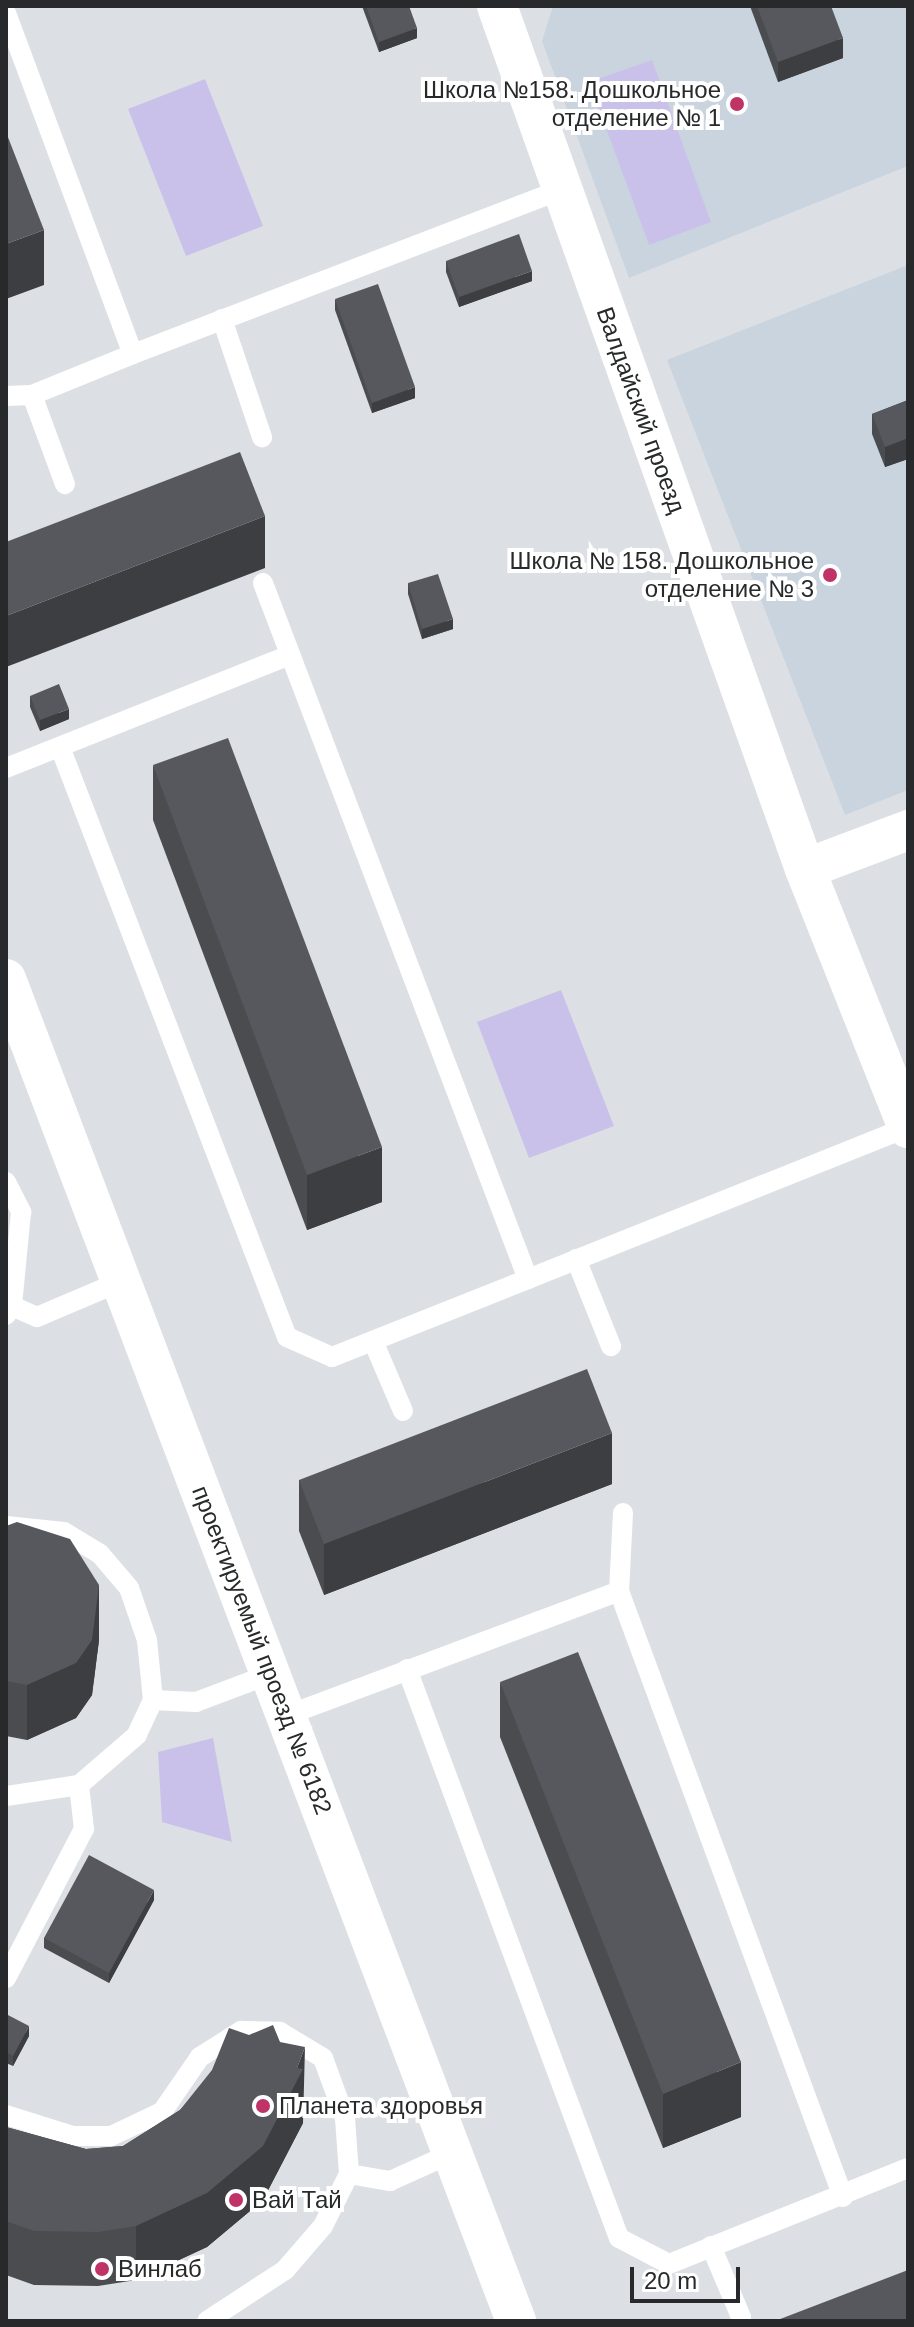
<!DOCTYPE html>
<html>
<head>
<meta charset="utf-8">
<style>
  body { margin:0 }
  #map { position:relative; width:914px; height:2327px; overflow:hidden; background:#dce0e5; font-family:Arial,sans-serif }
  div>[style] { position:absolute }
  [style*='--x'] { left:calc(var(--x)*1px); top:calc(var(--y)*1px); width:calc(var(--w)*1px); rotate:calc(var(--a)*1deg) }
  .built>* { inset:0; background:#cad4df }
  .green>* { inset:0; background:#c9c1ea }
  .service>* { height:20px; margin:-10px; padding:0 10px; transform-origin:10px; border-radius:10px; background:#fff }
  .minor>* { height:40px; margin:-20px; padding:0 20px; transform-origin:20px; border-radius:20px; background:#fff }
  .wall>* { inset:0; background:#4a4c50 }
  .shaded-wall>* { inset:0; background:#3c3e41 }
  .building>* { inset:0; background:#56585d }
  .dots>* { width:22px; height:22px; translate:-50% -50%; box-sizing:border-box; border:4px solid #fff; border-radius:50% }
  span { translate:-50% -50%; white-space:nowrap; text-align:center; line-height:1.15; -webkit-text-stroke:8px #fff; paint-order:stroke }
  .poi-label { font-size:24px; color:#27292a }
  .right { translate:-100% -50%; text-align:right }
  .left { translate:0 -50%; text-align:left }
  .street-label { font-size:24px; color:#27292a }
  .frame { position:absolute; inset:0; border:8px solid #27292a; pointer-events:none }
  .scale { position:absolute; left:630px; top:2267px; width:110px; height:36px; box-sizing:border-box; border:4px solid #27292a; border-top:0; padding-left:10px; font-size:24px; line-height:28px; white-space:nowrap; color:#27292a; -webkit-text-stroke:6px #fff; paint-order:stroke }
</style>
</head>
<body>
<div id="map">
  <div class="built">
    <i style="clip-path:polygon(553px 6px,908px 6px,908px 166px,629px 278px,542px 41px)"></i>
    <i style="clip-path:polygon(908px 265px,908px 790px,845px 815px,667px 360px)"></i>
  </div>
  <div class="green">
    <i style="clip-path:polygon(652px 60px,711px 222px,649px 245px,589px 82px)"></i>
    <i style="clip-path:polygon(205px 79px,263px 226px,186px 256px,128px 109px)"></i>
    <i style="clip-path:polygon(561px 990px,614px 1126px,529px 1158px,477px 1022px)"></i>
    <i style="clip-path:polygon(213px 1738px,232px 1842px,162px 1822px,158px 1752px)"></i>
  </div>
  <div class="service">
    <i style="--x:6;--y:13;--w:364;--a:69.6"></i>
    <i style="--x:133;--y:354;--w:460;--a:-21"></i>
    <i style="--x:222;--y:319;--w:125;--a:71.3"></i>
    <i style="--x:32;--y:395;--w:95;--a:69.7"></i>
    <i style="--x:6;--y:396;--w:26;--a:-2"></i>
    <i style="--x:32;--y:395;--w:109;--a:-22.1"></i>
    <i style="--x:263;--y:583;--w:745;--a:69.16"></i>
    <i style="--x:528;--y:1279;--w:409;--a:-21.8"></i>
    <i style="--x:60;--y:747;--w:632;--a:68.96"></i>
    <i style="--x:287;--y:1337;--w:49;--a:24"></i>
    <i style="--x:332;--y:1357;--w:211;--a:-21.7"></i>
    <i style="--x:6;--y:768;--w:303;--a:-21.7"></i>
    <i style="--x:6;--y:1182;--w:34;--a:63"></i>
    <i style="--x:21;--y:1212;--w:94;--a:95.5"></i>
    <i style="--x:576;--y:1259;--w:94;--a:68.1"></i>
    <i style="--x:6;--y:1315;--w:11;--a:-56"></i>
    <i style="--x:12;--y:1306;--w:27;--a:24"></i>
    <i style="--x:37;--y:1317;--w:92;--a:-23"></i>
    <i style="--x:373;--y:1341;--w:76;--a:66.8"></i>
    <i style="--x:623;--y:1513;--w:78;--a:92.9"></i>
    <i style="--x:619;--y:1591;--w:646;--a:69.71"></i>
    <i style="--x:6;--y:1526;--w:58;--a:5.9"></i>
    <i style="--x:64;--y:1532;--w:42;--a:31.4"></i>
    <i style="--x:100;--y:1554;--w:45;--a:49.5"></i>
    <i style="--x:129;--y:1588;--w:55;--a:70.9"></i>
    <i style="--x:147;--y:1640;--w:60;--a:84.3"></i>
    <i style="--x:153;--y:1700;--w:38;--a:115"></i>
    <i style="--x:137;--y:1735;--w:77;--a:139.2"></i>
    <i style="--x:79;--y:1785;--w:74;--a:171.4"></i>
    <i style="--x:407;--y:1669;--w:607;--a:69.57"></i>
    <i style="--x:619;--y:2238;--w:56;--a:27.5"></i>
    <i style="--x:669;--y:2264;--w:258;--a:-21.9"></i>
    <i style="--x:153;--y:1700;--w:43;--a:2.7"></i>
    <i style="--x:196;--y:1702;--w:79;--a:-20.7"></i>
    <i style="--x:288;--y:1715;--w:353;--a:-20.5"></i>
    <i style="--x:6;--y:1978;--w:168;--a:-62.4"></i>
    <i style="--x:84;--y:1829;--w:44;--a:-96.5"></i>
    <i style="--x:6;--y:2115;--w:70;--a:17.4"></i>
    <i style="--x:73;--y:2136;--w:38;--a:0"></i>
    <i style="--x:111;--y:2136;--w:56;--a:-25.2"></i>
    <i style="--x:162;--y:2112;--w:67;--a:-55.4"></i>
    <i style="--x:200;--y:2057;--w:49;--a:-32.4"></i>
    <i style="--x:241;--y:2031;--w:39;--a:1"></i>
    <i style="--x:280;--y:2032;--w:50;--a:31.2"></i>
    <i style="--x:323;--y:2058;--w:64;--a:69.9"></i>
    <i style="--x:345;--y:2118;--w:56;--a:85.9"></i>
    <i style="--x:349;--y:2174;--w:58;--a:116.6"></i>
    <i style="--x:323;--y:2226;--w:58;--a:130.8"></i>
    <i style="--x:285;--y:2270;--w:93;--a:146.8"></i>
    <i style="--x:349;--y:2174;--w:42;--a:9.7"></i>
    <i style="--x:390;--y:2181;--w:68;--a:-24.3"></i>
    <i style="--x:711;--y:2246;--w:77;--a:67.1"></i>
  </div>
  <div class="minor">
    <i style="--x:497;--y:6;--w:916;--a:70.36"></i>
    <i style="--x:805;--y:869;--w:279;--a:68.3"></i>
    <i style="--x:805;--y:869;--w:110;--a:-20.7"></i>
    <i style="--x:6;--y:979;--w:1436;--a:69.19"></i>
  </div>
  <div class="wall">
    <i style="clip-path:polygon(362px 6px,409px 6px,417px 38px,379px 52px)"></i>
    <i style="clip-path:polygon(750px 6px,831px 6px,843px 58px,778px 82px)"></i>
    <i style="clip-path:polygon(446px 261px,532px 281px,459px 307px,446px 272px)"></i>
    <i style="clip-path:polygon(335px 299px,415px 398px,372px 413px,335px 310px)"></i>
    <i style="clip-path:polygon(908px 400px,908px 459px,885px 467px,872px 434px,872px 414px)"></i>
    <i style="clip-path:polygon(408px 583px,453px 629px,422px 639px,408px 594px)"></i>
    <i style="clip-path:polygon(30px 696px,69px 719px,40px 731px,30px 707px)"></i>
    <i style="clip-path:polygon(153px 765px,382px 1202px,307px 1230px,153px 820px)"></i>
    <i style="clip-path:polygon(299px 1480px,612px 1484px,324px 1595px,299px 1531px)"></i>
    <i style="clip-path:polygon(6px 1526px,99px 1640px,92px 1695px,76px 1718px,27px 1740px,6px 1736px)"></i>
    <i style="clip-path:polygon(500px 1682px,741px 2117px,663px 2148px,500px 1737px)"></i>
    <i style="clip-path:polygon(154px 1900px,109px 1983px,44px 1948px,44px 1938px)"></i>
    <i style="clip-path:polygon(6px 2014px,29px 2036px,13px 2066px,6px 2063px)"></i>
    <i style="clip-path:polygon(249px 2035px,280px 2042px,305px 2101px,303px 2105px,303px 2123px,263px 2200px,207px 2247px,136px 2280px,98px 2286px,34px 2285px,6px 2275px,6px 2127px,86px 2149px,123px 2146px,180px 2110px)"></i>
  </div>
  <div class="shaded-wall">
    <i style="clip-path:polygon(417px 28px,417px 38px,379px 52px,379px 42px)"></i>
    <i style="clip-path:polygon(843px 38px,843px 58px,778px 82px,778px 62px)"></i>
    <i style="clip-path:polygon(44px 230px,44px 285px,6px 299px,6px 244px)"></i>
    <i style="clip-path:polygon(532px 271px,532px 281px,459px 307px,459px 297px)"></i>
    <i style="clip-path:polygon(415px 387px,415px 398px,372px 413px,372px 403px)"></i>
    <i style="clip-path:polygon(908px 438px,908px 459px,885px 467px,885px 447px)"></i>
    <i style="clip-path:polygon(265px 516px,265px 568px,6px 667px,6px 616px)"></i>
    <i style="clip-path:polygon(453px 619px,453px 629px,422px 639px,422px 629px)"></i>
    <i style="clip-path:polygon(69px 709px,69px 719px,40px 731px,40px 720px)"></i>
    <i style="clip-path:polygon(382px 1147px,382px 1202px,307px 1230px,307px 1175px)"></i>
    <i style="clip-path:polygon(612px 1433px,612px 1484px,324px 1595px,324px 1544px)"></i>
    <i style="clip-path:polygon(99px 1585px,99px 1640px,92px 1695px,76px 1718px,27px 1740px,27px 1685px)"></i>
    <i style="clip-path:polygon(154px 1890px,154px 1900px,109px 1983px,109px 1973px)"></i>
    <i style="clip-path:polygon(29px 2026px,29px 2036px,13px 2066px,13px 2056px)"></i>
    <i style="clip-path:polygon(305px 2047px,303px 2123px,263px 2200px,207px 2247px,136px 2280px,136px 2226px,297px 2068px)"></i>
    <i style="clip-path:polygon(741px 2062px,741px 2117px,663px 2148px,663px 2094px)"></i>
  </div>
  <div class="building">
    <i style="clip-path:polygon(366px 6px,409px 6px,417px 28px,379px 42px)"></i>
    <i style="clip-path:polygon(757px 6px,831px 6px,843px 38px,778px 62px)"></i>
    <i style="clip-path:polygon(6px 132px,44px 230px,6px 244px)"></i>
    <i style="clip-path:polygon(519px 234px,532px 271px,459px 297px,446px 261px)"></i>
    <i style="clip-path:polygon(378px 284px,415px 387px,372px 403px,335px 299px)"></i>
    <i style="clip-path:polygon(908px 400px,908px 438px,885px 447px,872px 414px)"></i>
    <i style="clip-path:polygon(240px 452px,265px 516px,6px 616px,6px 542px)"></i>
    <i style="clip-path:polygon(438px 574px,453px 619px,422px 629px,408px 583px)"></i>
    <i style="clip-path:polygon(59px 684px,69px 709px,40px 720px,30px 696px)"></i>
    <i style="clip-path:polygon(228px 738px,382px 1147px,307px 1175px,153px 765px)"></i>
    <i style="clip-path:polygon(587px 1369px,612px 1433px,324px 1544px,299px 1480px)"></i>
    <i style="clip-path:polygon(17px 1522px,70px 1539px,99px 1585px,92px 1640px,76px 1663px,27px 1685px,6px 1681px,6px 1526px)"></i>
    <i style="clip-path:polygon(578px 1652px,741px 2062px,663px 2094px,500px 1682px)"></i>
    <i style="clip-path:polygon(89px 1855px,154px 1890px,109px 1973px,44px 1938px)"></i>
    <i style="clip-path:polygon(6px 2014px,29px 2026px,13px 2056px,6px 2052px)"></i>
    <i style="clip-path:polygon(273px 2025px,280px 2042px,305px 2047px,297px 2068px,303px 2069px,263px 2146px,207px 2193px,136px 2226px,98px 2232px,34px 2231px,6px 2221px,6px 2127px,86px 2149px,123px 2146px,180px 2110px,212px 2070px,229px 2028px,249px 2035px)"></i>
    <i style="clip-path:polygon(908px 2270px,908px 2321px,775px 2321px)"></i>
  </div>
  <div class="dots">
    <i style="left:737px;top:104px;background:#bf3367"></i>
    <i style="left:830px;top:575px;background:#bf3367"></i>
    <i style="left:263px;top:2106px;background:#bf3367"></i>
    <i style="left:236px;top:2200px;background:#bf3367"></i>
    <i style="left:102px;top:2269px;background:#bf3367"></i>
  </div>
  <div class="poi-label">
    <span class="right" style="left:721px;top:104px">Школа №158. Дошкольное<br>отделение № 1</span>
    <span class="right" style="left:814px;top:575px">Школа № 158. Дошкольное<br>отделение № 3</span>
    <span class="left" style="left:279px;top:2106px">Планета здоровья</span>
    <span class="left" style="left:252px;top:2200px">Вай Тай</span>
    <span class="left" style="left:118px;top:2269px">Винлаб</span>
  </div>
  <div class="street-label">
    <span style="left:641px;top:410px;rotate:70deg">Валдайский проезд</span>
    <span style="left:262px;top:1650px;rotate:69deg">проектируемый проезд № 6182</span>
  </div>
  <div class="frame"></div>
  <div class="scale">20 m</div>
</div>
</body>
</html>
